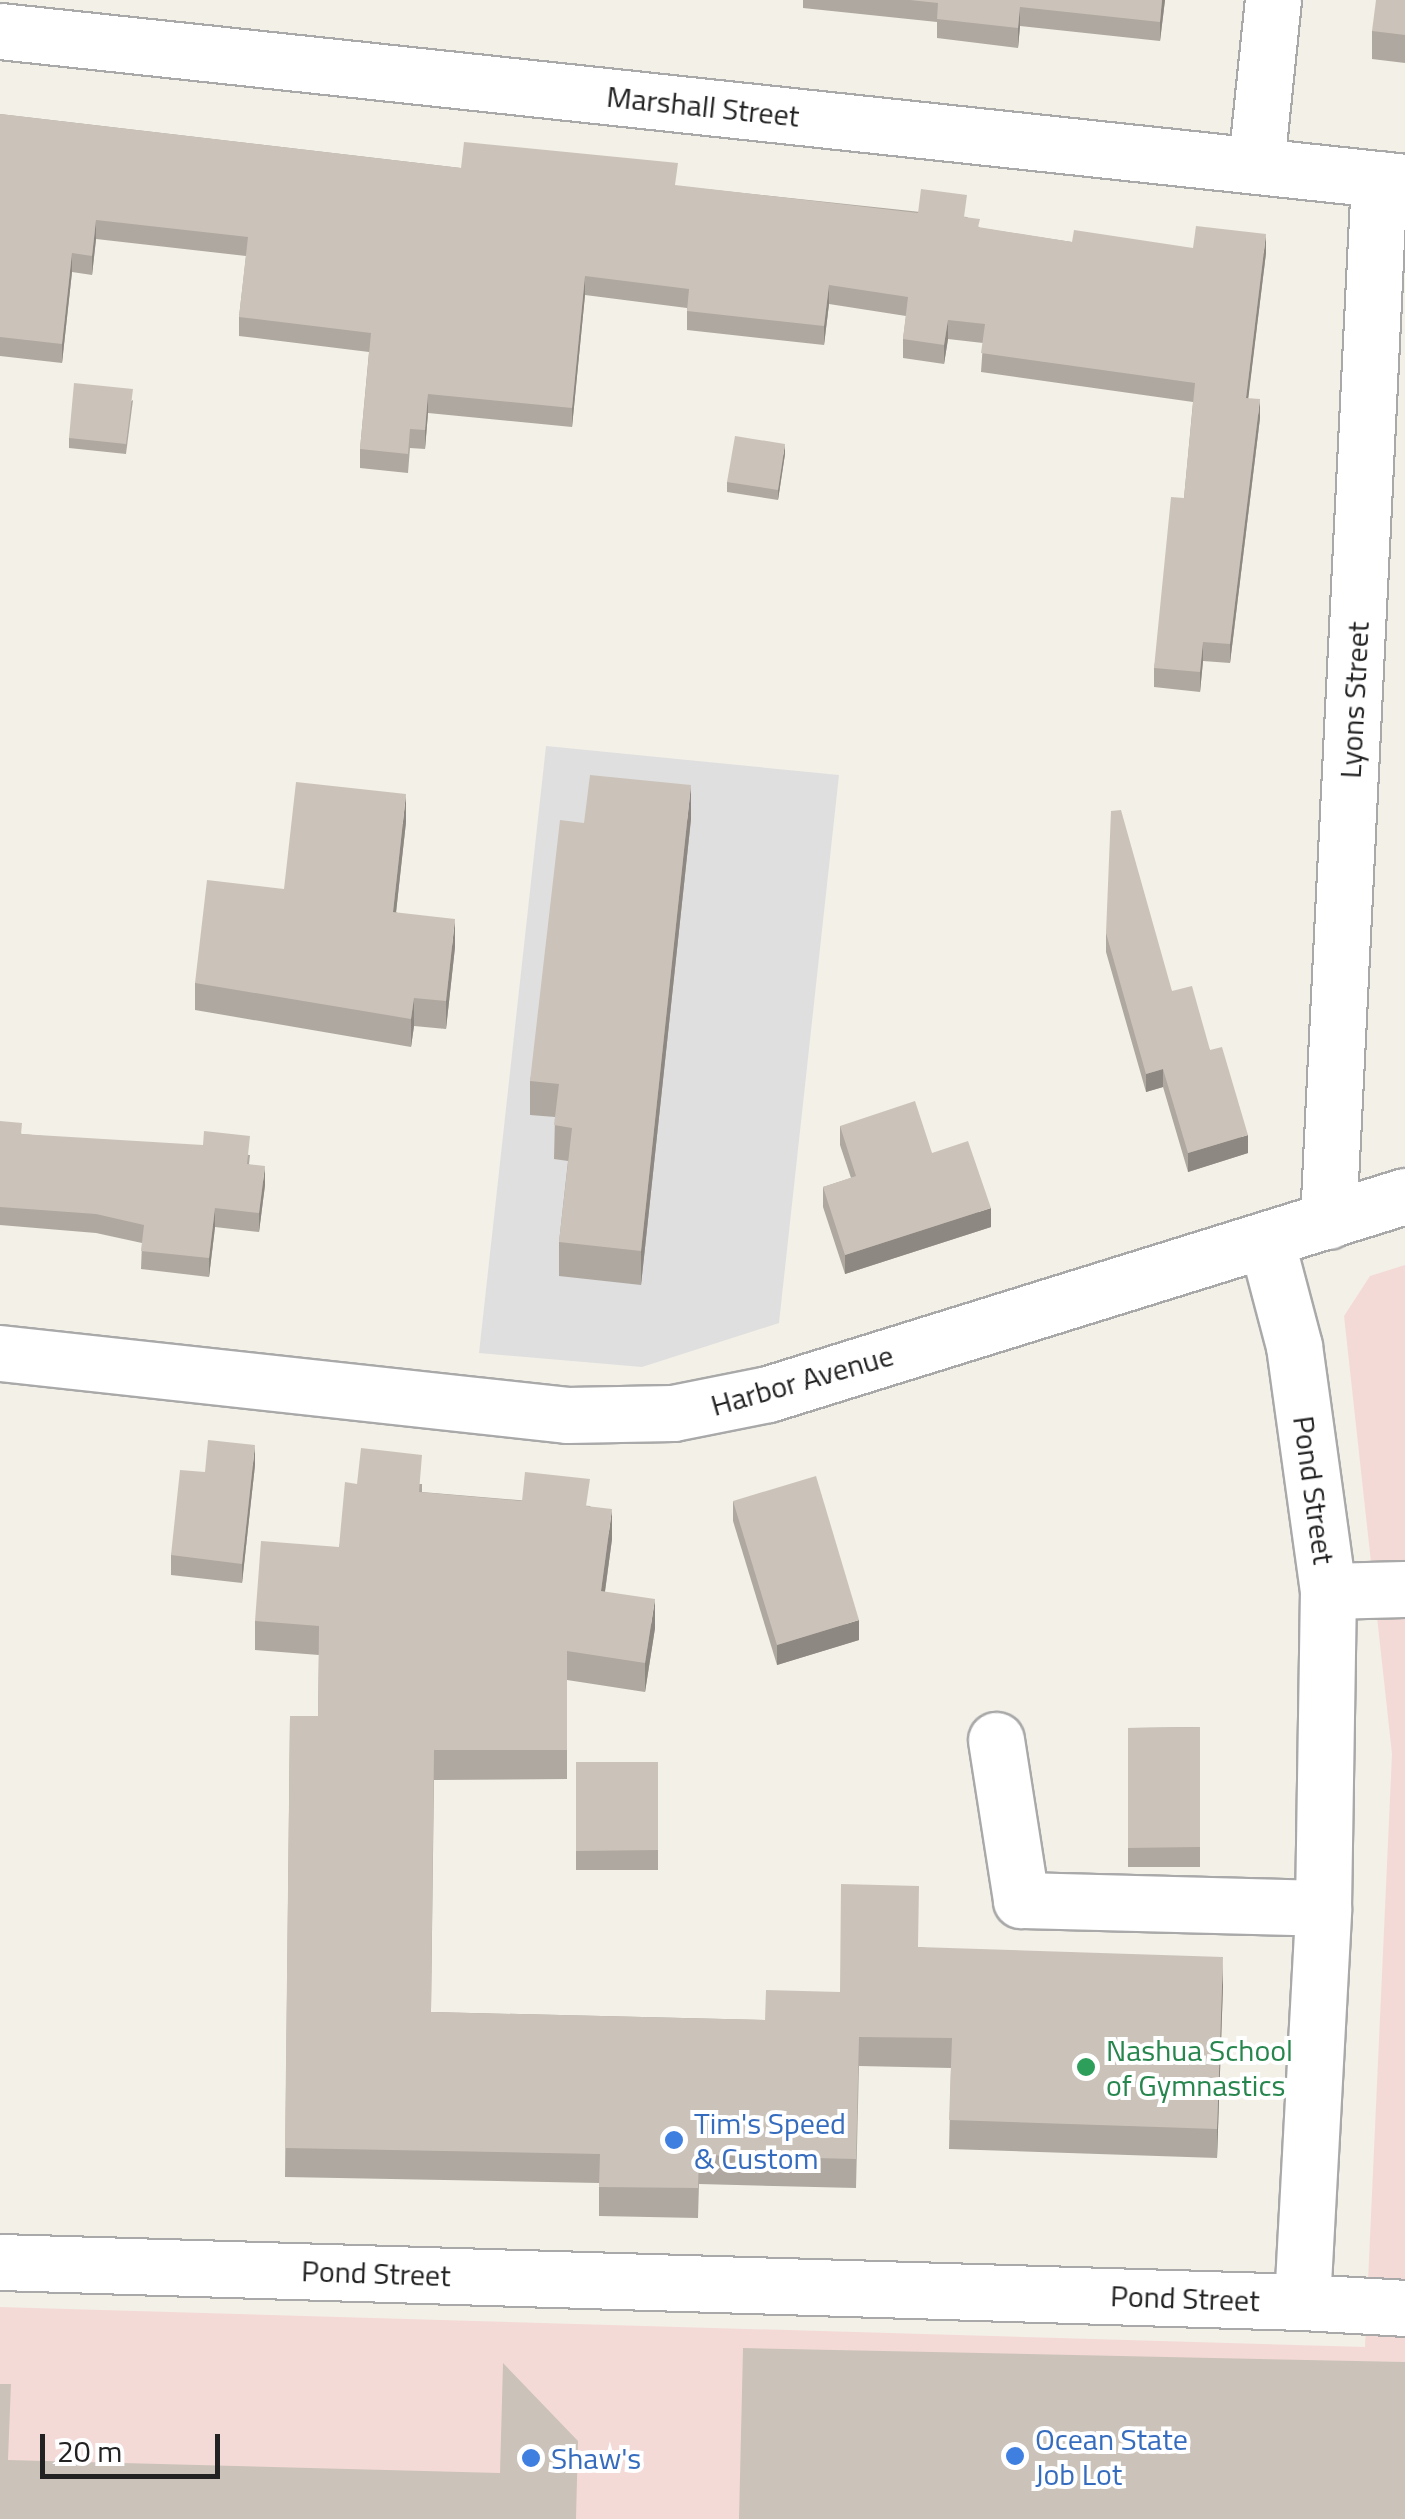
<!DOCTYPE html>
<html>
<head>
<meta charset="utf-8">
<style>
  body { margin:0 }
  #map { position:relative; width:1405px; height:2519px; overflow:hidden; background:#f3f0e8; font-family:"Titillium Web",sans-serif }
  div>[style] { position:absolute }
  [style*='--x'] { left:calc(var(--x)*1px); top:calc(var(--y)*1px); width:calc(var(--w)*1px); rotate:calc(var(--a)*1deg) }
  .residential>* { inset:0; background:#e0dfdf }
  .commercial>* { inset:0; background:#f4dad7 }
  .roads { filter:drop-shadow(2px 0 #a9a9a9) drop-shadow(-2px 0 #a9a9a9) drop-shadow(0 2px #a9a9a9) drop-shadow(0 -2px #a9a9a9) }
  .minor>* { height:55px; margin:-27.5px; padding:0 27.5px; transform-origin:27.5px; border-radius:27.5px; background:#fff }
  .wall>* { inset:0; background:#afa8a0 }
  .shaded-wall>* { inset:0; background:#8e8882 }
  .building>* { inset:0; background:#cbc3ba }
  .dots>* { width:28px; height:28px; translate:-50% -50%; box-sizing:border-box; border:5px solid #fff; border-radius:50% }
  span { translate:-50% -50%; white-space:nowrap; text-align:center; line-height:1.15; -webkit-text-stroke:8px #fff; paint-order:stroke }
  .street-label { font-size:30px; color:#222 }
  .leisure-label { font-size:30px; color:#27864d }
  .left { translate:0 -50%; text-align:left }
  .shop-label { font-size:30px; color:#366cbe }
  .scale { position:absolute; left:40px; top:2434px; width:180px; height:45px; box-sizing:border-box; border:5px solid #222; border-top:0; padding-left:12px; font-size:30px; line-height:35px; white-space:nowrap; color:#222; -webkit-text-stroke:8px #fff; paint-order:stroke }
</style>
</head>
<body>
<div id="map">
  <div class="residential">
    <i style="clip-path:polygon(546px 746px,839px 775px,779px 1323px,642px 1367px,479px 1353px)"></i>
  </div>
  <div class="commercial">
    <i style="clip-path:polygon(1405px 1265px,1405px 2519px,0 2519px,0 2307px,1365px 2347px,1392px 1754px,1344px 1316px,1370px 1276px)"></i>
  </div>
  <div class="roads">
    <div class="minor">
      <i style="--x:0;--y:31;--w:1413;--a:6.13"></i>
      <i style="--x:1256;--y:164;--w:165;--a:-84.1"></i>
      <i style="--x:1328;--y:1221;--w:1043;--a:-87.2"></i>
      <i style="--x:0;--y:1353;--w:570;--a:6.24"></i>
      <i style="--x:567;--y:1415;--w:106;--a:-1.1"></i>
      <i style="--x:673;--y:1413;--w:97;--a:-11.3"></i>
      <i style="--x:768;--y:1394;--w:667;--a:-17.27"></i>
      <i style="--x:1328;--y:1591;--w:77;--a:-1.5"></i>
      <i style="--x:996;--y:1740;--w:162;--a:81.1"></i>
      <i style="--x:1021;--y:1900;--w:302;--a:1.5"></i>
      <i style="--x:0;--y:2262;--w:1303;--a:1.76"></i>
      <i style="--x:1302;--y:2302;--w:395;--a:-86.9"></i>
      <i style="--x:1323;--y:1908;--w:317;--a:-89.1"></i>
      <i style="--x:1328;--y:1591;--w:247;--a:-97.9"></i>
      <i style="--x:1294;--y:1346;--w:110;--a:-104.8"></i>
      <i style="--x:1302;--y:2302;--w:103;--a:3.3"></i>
    </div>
  </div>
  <div class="wall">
    <i style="clip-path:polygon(803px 0,1165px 0,1160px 41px,1020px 26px,1018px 48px,937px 38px,937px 22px,803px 8px)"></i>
    <i style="clip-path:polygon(1405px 0,1405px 63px,1372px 59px,1372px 31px)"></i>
    <i style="clip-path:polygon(0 114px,461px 168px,677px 186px,967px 217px,980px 228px,1072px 242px,1266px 253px,1248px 398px,1260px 418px,1230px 663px,1203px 661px,1200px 692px,1154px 687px,1154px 668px,1184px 498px,1193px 402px,981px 372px,983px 343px,948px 339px,944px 364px,903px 358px,903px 339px,906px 316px,829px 304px,824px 345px,687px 330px,687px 308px,585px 295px,572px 427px,428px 413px,425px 449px,410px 448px,408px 473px,360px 468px,360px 449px,369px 352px,239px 336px,239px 317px,246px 256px,96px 239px,92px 275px,72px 272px,62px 363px,0 356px)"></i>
    <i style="clip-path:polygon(133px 400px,126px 454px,69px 448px,69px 438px)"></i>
    <i style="clip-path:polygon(785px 454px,778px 500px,727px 492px,727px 482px)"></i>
    <i style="clip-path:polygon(691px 819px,641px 1285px,559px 1276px,559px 1242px,568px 1161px,554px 1159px,555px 1117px,530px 1115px,530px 1081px,584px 823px)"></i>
    <i style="clip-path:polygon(406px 822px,396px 912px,455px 947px,446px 1029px,414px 1026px,411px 1047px,195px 1010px,195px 983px,284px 889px)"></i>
    <i style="clip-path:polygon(1106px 933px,1172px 991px,1210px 1050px,1248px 1153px,1188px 1172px,1163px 1087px,1146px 1092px,1106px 952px)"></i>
    <i style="clip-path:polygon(0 1121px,22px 1134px,250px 1155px,249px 1164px,265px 1185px,259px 1232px,215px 1227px,209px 1277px,141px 1269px,142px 1243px,96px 1233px,0 1225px)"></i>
    <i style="clip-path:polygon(840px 1126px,932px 1153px,991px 1227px,845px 1274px,823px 1207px,823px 1187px,851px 1178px,840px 1145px)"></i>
    <i style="clip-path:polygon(255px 1465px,242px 1583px,171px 1575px,171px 1555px,205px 1472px)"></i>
    <i style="clip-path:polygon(357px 1484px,422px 1484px,422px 1492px,590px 1506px,612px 1539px,605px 1592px,655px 1628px,645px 1692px,567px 1680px,567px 1779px,434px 1780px,431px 2012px,765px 2020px,840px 1992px,919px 1947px,1223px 1986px,1217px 2158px,949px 2149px,951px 2068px,859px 2066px,856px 2188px,699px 2184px,698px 2218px,599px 2216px,599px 2183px,285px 2177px,290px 1716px,318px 1716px,319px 1655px,255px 1650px,255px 1621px,339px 1547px)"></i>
    <i style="clip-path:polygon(733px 1501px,859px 1640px,777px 1665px,733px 1521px)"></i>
    <i style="clip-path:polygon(1200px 1727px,1200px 1867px,1128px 1867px,1128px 1728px)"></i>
    <i style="clip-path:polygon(576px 1762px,658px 1762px,658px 1870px,576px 1870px)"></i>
  </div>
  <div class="shaded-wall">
    <i style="clip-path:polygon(1162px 0,1165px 0,1160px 41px,1160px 22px)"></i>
    <i style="clip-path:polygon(1020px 7px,1020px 26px,1018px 48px,1018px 28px)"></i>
    <i style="clip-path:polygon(96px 220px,96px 239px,92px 275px,92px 256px)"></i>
    <i style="clip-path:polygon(1266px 234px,1266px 253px,1246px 417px,1246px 398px)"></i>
    <i style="clip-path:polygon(72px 253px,72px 272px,62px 363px,62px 344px)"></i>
    <i style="clip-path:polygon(585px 276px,585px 295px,572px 427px,572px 408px)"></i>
    <i style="clip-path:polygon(829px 285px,829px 304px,824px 345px,824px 326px)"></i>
    <i style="clip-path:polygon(948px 320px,948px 339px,944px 364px,944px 345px)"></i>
    <i style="clip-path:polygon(428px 394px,428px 413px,425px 449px,425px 430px)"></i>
    <i style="clip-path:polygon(1260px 399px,1260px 418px,1230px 663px,1230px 644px)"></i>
    <i style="clip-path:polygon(785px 444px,785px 454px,778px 500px,778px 490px)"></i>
    <i style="clip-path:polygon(1203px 642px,1203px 661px,1200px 692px,1200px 672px)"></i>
    <i style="clip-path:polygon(691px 785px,691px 819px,641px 1285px,641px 1251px)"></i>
    <i style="clip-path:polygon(406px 794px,406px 822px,393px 940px,393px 912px)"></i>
    <i style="clip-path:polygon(455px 919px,455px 947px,446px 1029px,446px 1001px)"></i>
    <i style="clip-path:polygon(414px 998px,414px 1026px,411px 1047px,411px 1019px)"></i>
    <i style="clip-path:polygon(1163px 1069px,1163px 1087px,1146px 1092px,1146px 1074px)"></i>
    <i style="clip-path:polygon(1248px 1135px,1248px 1153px,1188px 1172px,1188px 1153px)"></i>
    <i style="clip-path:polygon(265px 1166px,265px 1185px,259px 1232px,259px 1213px)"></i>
    <i style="clip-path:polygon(215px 1208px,215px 1227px,209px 1277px,209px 1258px)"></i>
    <i style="clip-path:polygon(991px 1208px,991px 1227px,845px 1274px,845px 1255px)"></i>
    <i style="clip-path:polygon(255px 1445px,255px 1465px,242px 1583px,242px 1564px)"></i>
    <i style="clip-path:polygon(612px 1509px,612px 1539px,601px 1620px,601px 1591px)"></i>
    <i style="clip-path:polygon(655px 1599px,655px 1628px,645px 1692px,645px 1663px)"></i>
    <i style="clip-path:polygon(859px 1620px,859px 1640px,777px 1665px,777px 1645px)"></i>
    <i style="clip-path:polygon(1223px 1957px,1223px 1986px,1217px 2158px,1217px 2129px)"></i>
  </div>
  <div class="building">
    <i style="clip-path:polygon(910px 0,1162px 0,1160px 22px,1020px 7px,1018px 28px,937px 19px,938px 3px)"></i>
    <i style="clip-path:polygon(1376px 0,1405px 0,1405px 35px,1372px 31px)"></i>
    <i style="clip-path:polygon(0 114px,461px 168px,464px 142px,678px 163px,675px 185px,918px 213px,921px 189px,967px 195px,964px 217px,980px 219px,978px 227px,1072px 242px,1074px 230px,1193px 248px,1196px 226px,1266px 234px,1246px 398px,1260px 399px,1230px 644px,1203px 642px,1200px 672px,1154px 668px,1171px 497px,1184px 498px,1195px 383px,981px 353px,985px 324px,948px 320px,944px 345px,903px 339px,908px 297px,829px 285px,824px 326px,687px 311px,689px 289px,585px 276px,572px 408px,428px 394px,425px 430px,410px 429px,408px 454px,360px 449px,371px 333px,239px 317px,248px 237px,96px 220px,92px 256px,72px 253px,62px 344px,0 337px)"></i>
    <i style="clip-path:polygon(74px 383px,133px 389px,126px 444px,69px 438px)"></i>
    <i style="clip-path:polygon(735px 436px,785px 444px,778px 490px,727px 482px)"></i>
    <i style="clip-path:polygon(590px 775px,691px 785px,641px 1251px,559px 1242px,572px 1128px,554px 1125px,559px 1084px,530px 1081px,560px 820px,584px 823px)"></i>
    <i style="clip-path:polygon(296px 782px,406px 794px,393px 912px,455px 919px,446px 1001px,414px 998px,411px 1019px,195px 983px,207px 880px,284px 889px)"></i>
    <i style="clip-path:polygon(1121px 810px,1172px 991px,1192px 986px,1210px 1050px,1222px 1047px,1248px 1135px,1188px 1153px,1163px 1069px,1146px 1074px,1106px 933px,1111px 811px)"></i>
    <i style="clip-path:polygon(915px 1101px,932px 1153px,968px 1141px,991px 1208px,845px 1255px,823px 1187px,856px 1176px,840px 1126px)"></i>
    <i style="clip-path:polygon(0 1121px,22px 1123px,21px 1134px,203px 1145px,204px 1131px,250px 1136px,247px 1164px,265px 1166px,259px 1213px,215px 1208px,209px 1258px,141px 1251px,144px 1225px,96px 1214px,0 1207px)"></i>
    <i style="clip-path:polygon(208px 1440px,255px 1445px,242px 1564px,171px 1555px,180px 1470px,205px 1472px)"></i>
    <i style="clip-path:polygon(361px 1448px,422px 1455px,419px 1492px,522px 1501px,525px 1472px,590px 1479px,586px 1506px,612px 1509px,601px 1591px,655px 1599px,645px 1663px,567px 1651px,567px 1750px,434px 1750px,431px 2012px,765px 2020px,766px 1990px,840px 1992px,841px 1884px,919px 1886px,918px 1947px,1223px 1957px,1217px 2129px,949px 2120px,952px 2038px,859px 2037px,856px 2159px,699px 2155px,698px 2188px,599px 2187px,600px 2154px,285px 2148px,290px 1716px,318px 1716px,319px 1626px,255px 1621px,261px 1541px,339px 1547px,345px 1482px,357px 1484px)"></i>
    <i style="clip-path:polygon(816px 1476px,859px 1620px,777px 1645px,733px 1501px)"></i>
    <i style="clip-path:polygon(1200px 1727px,1200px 1847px,1128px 1848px,1128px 1728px)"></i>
    <i style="clip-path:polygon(576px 1762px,658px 1762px,658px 1850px,576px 1851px)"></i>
    <i style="clip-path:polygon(743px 2348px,1405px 2362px,1405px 2519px,739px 2519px)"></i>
    <i style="clip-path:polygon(503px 2363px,578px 2441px,576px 2519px,0 2519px,0 2384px,11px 2384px,8px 2460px,500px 2473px)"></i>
  </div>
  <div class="dots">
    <i style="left:1086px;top:2067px;background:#2e9e5b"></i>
    <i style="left:674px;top:2140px;background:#3f7fe0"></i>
    <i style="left:1015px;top:2456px;background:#3f7fe0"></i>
    <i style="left:531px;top:2458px;background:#3f7fe0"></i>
  </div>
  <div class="street-label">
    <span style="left:703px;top:106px;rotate:6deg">Marshall Street</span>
    <span style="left:1354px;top:700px;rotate:-87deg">Lyons Street</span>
    <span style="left:802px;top:1380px;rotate:-16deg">Harbor Avenue</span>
    <span style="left:1314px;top:1490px;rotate:82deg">Pond Street</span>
    <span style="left:376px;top:2273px;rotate:2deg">Pond Street</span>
    <span style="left:1185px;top:2298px;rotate:2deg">Pond Street</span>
  </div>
  <div class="leisure-label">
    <span class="left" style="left:1106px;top:2067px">Nashua School<br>of Gymnastics</span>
  </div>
  <div class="shop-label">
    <span class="left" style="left:694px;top:2140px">Tim's Speed<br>&amp; Custom</span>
    <span class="left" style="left:1035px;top:2456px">Ocean State<br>Job Lot</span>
    <span class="left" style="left:551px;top:2458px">Shaw's</span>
  </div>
  <div class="scale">20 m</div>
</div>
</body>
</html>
